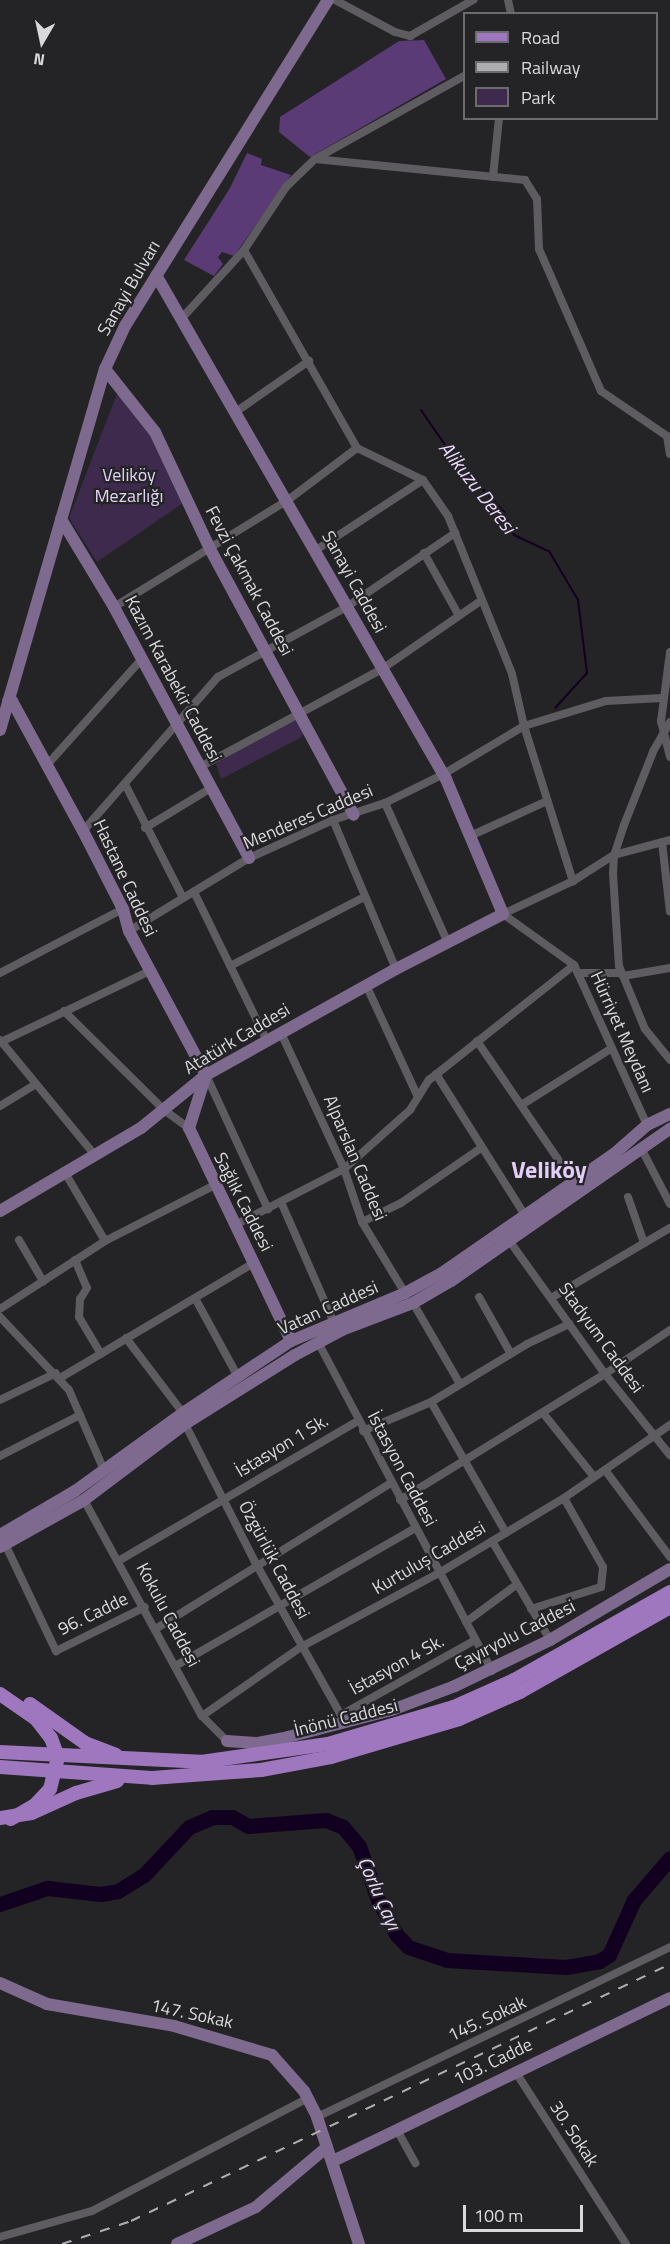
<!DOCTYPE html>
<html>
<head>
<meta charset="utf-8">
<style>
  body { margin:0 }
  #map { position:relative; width:670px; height:2244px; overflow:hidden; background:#242326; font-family:"Titillium Web",sans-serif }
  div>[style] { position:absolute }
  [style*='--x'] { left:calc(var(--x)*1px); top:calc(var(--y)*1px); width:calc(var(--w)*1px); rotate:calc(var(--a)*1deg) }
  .green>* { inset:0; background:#3d2a4d }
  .forest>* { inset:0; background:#5b3b76 }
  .stream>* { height:2px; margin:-1px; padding:0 1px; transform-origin:1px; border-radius:1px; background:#120021 }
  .river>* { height:15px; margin:-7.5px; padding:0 7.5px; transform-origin:7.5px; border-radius:7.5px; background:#120021 }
  .street>* { height:8px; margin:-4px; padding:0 4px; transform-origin:4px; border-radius:4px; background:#5e5c60 }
  .secondary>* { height:12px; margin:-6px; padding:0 6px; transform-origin:6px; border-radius:6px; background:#7e6a8f }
  .primary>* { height:14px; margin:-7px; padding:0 7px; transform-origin:7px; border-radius:7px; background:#9e77be }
  .rail>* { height:2px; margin-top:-1px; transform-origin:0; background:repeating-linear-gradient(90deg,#aeadaf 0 10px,transparent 0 20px) }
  span { translate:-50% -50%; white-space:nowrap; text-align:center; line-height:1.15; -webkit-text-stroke:4.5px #242326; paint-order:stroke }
  .street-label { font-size:18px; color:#d9d8da }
  .park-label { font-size:18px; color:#e3d1f5 }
  .water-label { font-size:20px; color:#ebd9fd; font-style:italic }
  .district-label { font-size:24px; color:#e3cef7; font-weight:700 }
  .legend { position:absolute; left:463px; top:12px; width:195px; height:108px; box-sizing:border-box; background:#242326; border:2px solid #6c6b6e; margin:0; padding:8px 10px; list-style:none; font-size:18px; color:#d9d8da }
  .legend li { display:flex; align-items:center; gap:12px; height:30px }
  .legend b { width:30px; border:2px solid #6c6b6e }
  .north { position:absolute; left:12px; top:12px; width:60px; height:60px; -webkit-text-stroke:4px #242326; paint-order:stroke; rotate:189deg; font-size:16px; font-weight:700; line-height:24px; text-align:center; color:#d9d8da }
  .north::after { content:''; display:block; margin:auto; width:21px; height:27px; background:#d9d8da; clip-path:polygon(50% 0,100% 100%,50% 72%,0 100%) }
  .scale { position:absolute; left:463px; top:2205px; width:120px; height:27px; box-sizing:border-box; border:3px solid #d9d8da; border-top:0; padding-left:8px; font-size:18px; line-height:21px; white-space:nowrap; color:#d9d8da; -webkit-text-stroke:4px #242326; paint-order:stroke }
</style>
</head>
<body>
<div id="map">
  <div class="green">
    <i style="clip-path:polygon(120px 386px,152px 433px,186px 501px,97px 562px,69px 518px)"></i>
    <i style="clip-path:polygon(291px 718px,297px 720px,303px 734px,300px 738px,221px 779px,216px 764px)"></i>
  </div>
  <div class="forest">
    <i style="clip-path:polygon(424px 40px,446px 79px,310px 157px,279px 132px,280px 117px,399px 41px)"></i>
    <i style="clip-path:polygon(247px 153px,262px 159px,261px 165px,291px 175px,234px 256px,222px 252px,218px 257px,223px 264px,214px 276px,184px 260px,230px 188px)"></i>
  </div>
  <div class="stream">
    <i style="--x:421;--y:410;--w:62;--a:55.5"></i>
    <i style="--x:456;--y:461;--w:70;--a:46.7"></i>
    <i style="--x:504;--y:512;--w:25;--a:67"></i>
    <i style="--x:514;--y:535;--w:38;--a:25"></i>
    <i style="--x:549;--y:551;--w:57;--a:59.4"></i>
    <i style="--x:578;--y:600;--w:74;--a:83"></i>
    <i style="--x:587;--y:673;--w:47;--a:132.4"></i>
  </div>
  <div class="river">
    <i style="--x:0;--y:1904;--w:50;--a:-18.8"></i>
    <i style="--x:47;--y:1888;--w:54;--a:6.3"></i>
    <i style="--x:101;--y:1894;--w:17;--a:-10"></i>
    <i style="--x:118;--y:1891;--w:31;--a:-32"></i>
    <i style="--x:144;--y:1875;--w:66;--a:-46.8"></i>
    <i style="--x:189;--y:1827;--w:25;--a:-23"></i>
    <i style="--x:212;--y:1817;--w:20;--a:0"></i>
    <i style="--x:232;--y:1817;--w:18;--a:29"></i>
    <i style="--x:248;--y:1826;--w:78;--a:-4.4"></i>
    <i style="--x:326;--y:1820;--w:18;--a:22"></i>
    <i style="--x:343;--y:1827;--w:25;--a:50"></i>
    <i style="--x:359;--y:1846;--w:57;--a:70.6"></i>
    <i style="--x:378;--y:1900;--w:40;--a:62"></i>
    <i style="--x:397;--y:1935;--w:16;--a:47"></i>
    <i style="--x:408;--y:1947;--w:41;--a:18.4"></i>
    <i style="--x:447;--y:1960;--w:119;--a:3.4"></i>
    <i style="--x:566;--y:1967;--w:34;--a:-10"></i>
    <i style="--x:599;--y:1961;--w:12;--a:-31"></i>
    <i style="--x:609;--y:1955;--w:60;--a:-65.6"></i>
    <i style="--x:634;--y:1900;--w:55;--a:-49.4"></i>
  </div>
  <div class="street">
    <i style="--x:335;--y:0;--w:68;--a:28.1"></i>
    <i style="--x:395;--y:32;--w:16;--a:15"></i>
    <i style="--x:410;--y:36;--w:73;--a:-29.7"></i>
    <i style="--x:508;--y:0;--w:14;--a:78"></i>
    <i style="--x:315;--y:159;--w:211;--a:5.7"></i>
    <i style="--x:525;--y:180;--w:22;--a:58"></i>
    <i style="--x:537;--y:199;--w:50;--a:87.7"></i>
    <i style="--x:539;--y:249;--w:155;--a:66.4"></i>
    <i style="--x:601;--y:391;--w:80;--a:34.3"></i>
    <i style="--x:667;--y:436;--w:18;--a:81"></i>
    <i style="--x:493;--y:177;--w:59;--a:-84.2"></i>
    <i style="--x:244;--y:250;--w:228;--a:60.3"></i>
    <i style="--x:357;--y:448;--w:73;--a:25.9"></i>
    <i style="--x:423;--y:480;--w:44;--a:55.2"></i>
    <i style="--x:448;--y:516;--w:170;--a:67.9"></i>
    <i style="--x:512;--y:674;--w:53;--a:77"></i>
    <i style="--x:524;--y:726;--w:163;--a:72.5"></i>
    <i style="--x:182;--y:318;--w:92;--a:-47.6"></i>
    <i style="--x:244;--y:250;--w:76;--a:-56.3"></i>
    <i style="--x:286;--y:187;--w:40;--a:-44"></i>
    <i style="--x:315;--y:159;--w:171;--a:-29.1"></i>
    <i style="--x:237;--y:411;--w:88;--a:-34.8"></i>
    <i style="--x:316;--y:550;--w:128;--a:-33.2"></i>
    <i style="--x:424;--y:553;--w:70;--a:60.9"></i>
    <i style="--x:114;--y:607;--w:204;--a:-31.6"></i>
    <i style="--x:288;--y:500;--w:86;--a:-37"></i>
    <i style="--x:670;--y:652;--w:70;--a:97.4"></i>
    <i style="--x:661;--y:721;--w:37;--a:76"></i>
    <i style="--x:670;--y:722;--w:34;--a:120"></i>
    <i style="--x:653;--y:752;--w:79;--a:111.7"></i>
    <i style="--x:624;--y:825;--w:32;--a:108"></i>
    <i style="--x:614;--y:855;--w:19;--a:93"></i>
    <i style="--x:613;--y:874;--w:92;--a:86.3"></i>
    <i style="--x:619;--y:966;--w:68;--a:67.6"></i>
    <i style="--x:645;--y:1029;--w:40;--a:51"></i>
    <i style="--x:47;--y:765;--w:141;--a:-48.2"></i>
    <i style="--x:200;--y:767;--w:207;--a:-28.3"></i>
    <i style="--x:382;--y:669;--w:121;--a:-34.6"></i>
    <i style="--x:125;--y:784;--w:128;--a:63"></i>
    <i style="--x:385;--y:803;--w:151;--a:65.8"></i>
    <i style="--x:333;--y:820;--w:162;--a:67.1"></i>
    <i style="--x:145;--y:828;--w:77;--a:-31.2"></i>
    <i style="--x:83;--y:831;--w:205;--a:-48.8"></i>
    <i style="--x:218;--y:677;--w:148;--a:-28.6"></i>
    <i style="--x:348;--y:606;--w:130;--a:-34.3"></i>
    <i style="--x:470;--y:836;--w:85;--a:-24.4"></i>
    <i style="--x:662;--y:842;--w:70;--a:83.5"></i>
    <i style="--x:194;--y:892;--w:166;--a:63.9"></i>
    <i style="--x:129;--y:931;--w:140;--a:-31.3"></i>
    <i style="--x:249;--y:858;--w:92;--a:-24.3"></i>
    <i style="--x:333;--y:820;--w:55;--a:-18.1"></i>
    <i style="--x:385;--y:803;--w:64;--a:-26.2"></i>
    <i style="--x:442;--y:775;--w:96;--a:-30.9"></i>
    <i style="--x:524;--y:726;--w:86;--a:-17"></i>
    <i style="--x:606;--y:701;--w:56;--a:-3.1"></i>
    <i style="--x:230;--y:966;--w:151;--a:-27.2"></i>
    <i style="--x:0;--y:973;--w:139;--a:-27.5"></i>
    <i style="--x:578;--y:973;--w:43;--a:0"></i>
    <i style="--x:623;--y:976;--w:48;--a:-9.7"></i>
    <i style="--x:366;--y:985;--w:123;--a:65.1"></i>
    <i style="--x:64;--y:1011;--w:141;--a:44.7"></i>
    <i style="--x:164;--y:1110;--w:31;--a:36"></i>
    <i style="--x:281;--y:1033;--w:150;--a:65.1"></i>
    <i style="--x:344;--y:1169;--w:56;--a:71.2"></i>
    <i style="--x:362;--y:1222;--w:83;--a:58.8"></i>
    <i style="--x:0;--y:1040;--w:148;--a:50.5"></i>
    <i style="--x:477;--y:1041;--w:170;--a:55.6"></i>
    <i style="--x:1;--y:1042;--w:165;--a:-25.5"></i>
    <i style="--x:436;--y:1074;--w:165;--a:57.8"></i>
    <i style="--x:206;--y:1075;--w:148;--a:65.2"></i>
    <i style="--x:523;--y:1104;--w:105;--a:-32.2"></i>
    <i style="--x:0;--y:1106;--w:42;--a:-31.4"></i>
    <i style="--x:647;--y:1125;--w:176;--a:-114.5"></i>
    <i style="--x:574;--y:965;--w:87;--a:-144.3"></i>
    <i style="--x:503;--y:914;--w:77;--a:-25.2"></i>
    <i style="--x:573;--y:881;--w:49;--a:-32.4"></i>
    <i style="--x:614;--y:855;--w:58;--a:-15"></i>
    <i style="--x:641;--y:1148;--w:63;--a:62.6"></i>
    <i style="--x:64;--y:1171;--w:81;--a:59.6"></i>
    <i style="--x:628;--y:1197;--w:49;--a:70.8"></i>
    <i style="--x:281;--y:1202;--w:132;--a:66.3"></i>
    <i style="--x:362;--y:1222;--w:43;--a:-26"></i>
    <i style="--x:401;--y:1203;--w:97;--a:-34.5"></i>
    <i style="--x:235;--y:1225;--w:123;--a:-27.2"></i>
    <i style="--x:344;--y:1169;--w:89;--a:-41.8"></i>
    <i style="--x:410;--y:1110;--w:36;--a:-58"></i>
    <i style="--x:429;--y:1080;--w:185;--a:-38.4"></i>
    <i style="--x:508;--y:1239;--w:166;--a:54.3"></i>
    <i style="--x:605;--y:1374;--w:104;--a:51.3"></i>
    <i style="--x:19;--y:1240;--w:48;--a:59.7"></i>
    <i style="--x:75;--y:1260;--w:30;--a:67"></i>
    <i style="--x:87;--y:1288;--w:13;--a:122"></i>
    <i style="--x:80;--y:1299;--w:18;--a:93"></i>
    <i style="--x:79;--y:1317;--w:43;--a:59.3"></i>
    <i style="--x:479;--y:1297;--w:65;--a:60.7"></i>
    <i style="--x:195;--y:1298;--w:90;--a:61.4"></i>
    <i style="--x:551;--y:1298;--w:138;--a:-30.5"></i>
    <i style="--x:413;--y:1303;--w:94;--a:59.9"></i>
    <i style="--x:0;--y:1309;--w:125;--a:-32.9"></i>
    <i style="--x:105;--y:1241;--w:123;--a:-27"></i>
    <i style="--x:0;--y:1317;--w:100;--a:46.6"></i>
    <i style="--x:69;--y:1390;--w:87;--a:66.4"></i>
    <i style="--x:126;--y:1338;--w:94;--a:52.8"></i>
    <i style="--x:319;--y:1344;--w:370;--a:62.1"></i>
    <i style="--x:60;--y:1378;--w:226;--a:-30.7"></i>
    <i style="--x:0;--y:1400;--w:62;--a:-25.7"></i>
    <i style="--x:431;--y:1402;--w:151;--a:60.2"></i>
    <i style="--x:543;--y:1413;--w:82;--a:51.4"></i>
    <i style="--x:185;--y:1424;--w:155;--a:63.1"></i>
    <i style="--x:255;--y:1562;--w:176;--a:60.7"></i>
    <i style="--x:341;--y:1715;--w:154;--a:-29.2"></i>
    <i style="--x:363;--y:1431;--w:74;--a:-23.1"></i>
    <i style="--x:431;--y:1402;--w:112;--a:-31.1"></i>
    <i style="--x:527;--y:1344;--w:47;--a:-25.5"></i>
    <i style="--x:0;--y:1456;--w:90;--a:-27.1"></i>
    <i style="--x:605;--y:1470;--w:109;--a:53.2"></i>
    <i style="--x:84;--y:1500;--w:246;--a:61.4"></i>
    <i style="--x:202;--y:1716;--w:35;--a:45"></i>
    <i style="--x:400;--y:1500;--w:241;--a:-31.6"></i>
    <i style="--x:605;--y:1374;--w:78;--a:-34.1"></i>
    <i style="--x:492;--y:1541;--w:115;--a:59.6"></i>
    <i style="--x:5;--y:1544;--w:119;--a:64.5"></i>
    <i style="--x:56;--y:1651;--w:99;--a:-26.3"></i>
    <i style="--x:120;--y:1560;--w:276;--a:-30.3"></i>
    <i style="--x:531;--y:1609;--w:73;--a:-17.4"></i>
    <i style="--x:601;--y:1587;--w:20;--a:-84"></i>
    <i style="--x:603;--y:1567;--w:79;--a:-119.5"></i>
    <i style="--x:466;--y:1622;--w:62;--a:-36.5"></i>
    <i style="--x:157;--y:1628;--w:275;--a:-31.8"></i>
    <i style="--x:177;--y:1665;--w:275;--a:-29.9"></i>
    <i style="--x:202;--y:1716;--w:121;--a:-34.9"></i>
    <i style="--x:301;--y:1647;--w:157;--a:-28.2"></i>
    <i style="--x:439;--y:1573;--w:146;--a:-31"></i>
    <i style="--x:564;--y:1498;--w:129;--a:-34.6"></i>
    <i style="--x:515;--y:2071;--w:206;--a:57.3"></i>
    <i style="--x:317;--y:2117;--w:392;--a:-25.7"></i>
    <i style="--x:397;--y:2130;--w:38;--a:61"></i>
    <i style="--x:0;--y:2237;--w:96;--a:-15.8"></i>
    <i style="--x:92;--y:2211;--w:244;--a:-27.6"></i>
  </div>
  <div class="secondary">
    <i style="--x:105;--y:369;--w:80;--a:51.6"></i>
    <i style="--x:155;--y:432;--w:129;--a:64.8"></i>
    <i style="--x:210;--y:549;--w:302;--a:61.6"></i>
    <i style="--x:61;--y:519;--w:103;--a:58.9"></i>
    <i style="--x:114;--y:607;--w:285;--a:61.7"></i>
    <i style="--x:8;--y:701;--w:4;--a:0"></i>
    <i style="--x:12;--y:701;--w:148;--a:61.4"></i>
    <i style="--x:83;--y:831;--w:88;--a:62.9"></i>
    <i style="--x:123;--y:909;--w:23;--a:75"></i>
    <i style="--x:129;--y:931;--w:163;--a:61.9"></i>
    <i style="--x:206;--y:1075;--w:56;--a:107.8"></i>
    <i style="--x:189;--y:1128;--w:236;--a:64.4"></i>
    <i style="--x:0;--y:730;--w:376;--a:-73.8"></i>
    <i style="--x:105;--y:369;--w:47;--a:-65.1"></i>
    <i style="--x:125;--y:326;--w:384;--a:-58.1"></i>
    <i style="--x:0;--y:1211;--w:164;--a:-30.5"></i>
    <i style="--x:141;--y:1128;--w:84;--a:-39.2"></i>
    <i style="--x:206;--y:1075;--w:218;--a:-29.2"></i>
    <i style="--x:396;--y:969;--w:120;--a:-27.2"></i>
    <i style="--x:503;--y:914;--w:147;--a:-112.9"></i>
    <i style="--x:446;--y:779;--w:581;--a:-119.92"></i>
    <i style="--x:0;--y:1535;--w:87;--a:-30.4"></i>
    <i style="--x:75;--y:1491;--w:133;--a:-35.8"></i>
    <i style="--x:183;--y:1413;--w:130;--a:-33.7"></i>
    <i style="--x:291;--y:1341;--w:124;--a:-22.8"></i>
    <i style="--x:405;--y:1293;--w:42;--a:-28.4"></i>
    <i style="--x:442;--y:1273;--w:209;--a:-34.7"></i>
    <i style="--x:614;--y:1154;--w:44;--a:-41.3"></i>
    <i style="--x:647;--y:1125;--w:25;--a:-26"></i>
    <i style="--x:0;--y:1547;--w:96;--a:-29.2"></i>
    <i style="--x:84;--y:1500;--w:126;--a:-37"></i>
    <i style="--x:185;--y:1424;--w:130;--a:-32.1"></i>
    <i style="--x:295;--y:1355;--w:53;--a:-28"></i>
    <i style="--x:342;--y:1330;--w:76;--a:-20.8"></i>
    <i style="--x:413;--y:1303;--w:44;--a:-30.1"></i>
    <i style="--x:451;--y:1281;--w:267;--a:-34.8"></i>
    <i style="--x:227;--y:1741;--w:31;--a:4"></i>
    <i style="--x:258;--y:1743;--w:31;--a:-11"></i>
    <i style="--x:288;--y:1737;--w:107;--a:-14.6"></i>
    <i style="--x:392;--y:1710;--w:67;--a:-20.9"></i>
    <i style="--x:455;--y:1686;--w:106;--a:-25.8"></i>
    <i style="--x:550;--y:1640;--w:139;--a:-30.6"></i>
    <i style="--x:0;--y:1983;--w:51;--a:24.1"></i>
    <i style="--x:47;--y:2004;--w:129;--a:9.8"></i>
    <i style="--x:174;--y:2026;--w:102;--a:16.5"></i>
    <i style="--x:272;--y:2055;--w:48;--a:48.4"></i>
    <i style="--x:304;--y:2091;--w:29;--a:63"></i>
    <i style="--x:317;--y:2117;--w:134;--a:71.7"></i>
    <i style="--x:333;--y:2161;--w:374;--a:-25.8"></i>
    <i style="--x:177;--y:2244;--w:87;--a:-25.1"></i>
    <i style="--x:256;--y:2207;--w:93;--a:-40.2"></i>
  </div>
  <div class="primary">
    <i style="--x:0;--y:1694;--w:44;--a:34.8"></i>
    <i style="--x:36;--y:1719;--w:24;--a:52"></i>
    <i style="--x:51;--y:1738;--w:20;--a:70"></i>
    <i style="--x:58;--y:1757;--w:33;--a:104"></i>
    <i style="--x:50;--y:1789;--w:22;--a:133"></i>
    <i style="--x:35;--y:1805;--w:28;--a:150"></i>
    <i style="--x:30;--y:1704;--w:67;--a:35.3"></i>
    <i style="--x:85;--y:1743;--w:33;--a:21"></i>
    <i style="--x:0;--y:1752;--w:201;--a:2.8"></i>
    <i style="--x:201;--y:1762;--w:128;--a:-8.1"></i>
    <i style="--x:328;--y:1744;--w:131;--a:-16.4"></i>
    <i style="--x:454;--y:1707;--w:66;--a:-24.2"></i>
    <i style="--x:514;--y:1680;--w:179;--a:-29.4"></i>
    <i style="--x:0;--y:1767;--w:152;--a:4.1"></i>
    <i style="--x:152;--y:1778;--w:109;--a:-4.2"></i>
    <i style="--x:261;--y:1770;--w:71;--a:-10.5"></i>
    <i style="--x:331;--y:1757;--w:134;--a:-16.5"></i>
    <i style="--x:459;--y:1719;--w:67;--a:-23.9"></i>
    <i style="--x:520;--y:1692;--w:172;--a:-29.5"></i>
    <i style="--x:0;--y:1818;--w:32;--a:-9"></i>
    <i style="--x:32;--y:1813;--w:48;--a:-24.4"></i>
    <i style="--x:76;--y:1793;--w:43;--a:-16.3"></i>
  </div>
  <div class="rail">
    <i style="--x:62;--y:2244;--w:73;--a:-18.4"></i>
    <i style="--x:131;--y:2221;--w:597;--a:-25.49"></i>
  </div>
  <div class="street-label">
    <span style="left:129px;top:288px;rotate:-60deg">Sanayi Bulvarı</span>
    <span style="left:249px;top:581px;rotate:62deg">Fevzi Çakmak Caddesi</span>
    <span style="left:354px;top:582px;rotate:61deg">Sanayi Caddesi</span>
    <span style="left:173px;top:679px;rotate:62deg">Kazım Karabekir Caddesi</span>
    <span style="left:308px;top:817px;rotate:-23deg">Menderes Caddesi</span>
    <span style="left:125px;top:878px;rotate:65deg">Hastane Caddesi</span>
    <span style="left:622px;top:1032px;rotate:66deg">Hürriyet Meydanı</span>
    <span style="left:237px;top:1039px;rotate:-31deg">Atatürk Caddesi</span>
    <span style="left:355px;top:1158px;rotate:67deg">Alparslan Caddesi</span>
    <span style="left:243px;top:1202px;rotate:63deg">Sağlık Caddesi</span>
    <span style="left:328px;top:1308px;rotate:-24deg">Vatan Caddesi</span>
    <span style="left:601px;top:1338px;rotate:54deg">Stadyum Caddesi</span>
    <span style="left:282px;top:1446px;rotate:-31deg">İstasyon 1 Sk.</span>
    <span style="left:402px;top:1469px;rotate:62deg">İstasyon Caddesi</span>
    <span style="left:429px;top:1558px;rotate:-30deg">Kurtuluş Caddesi</span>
    <span style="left:274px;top:1560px;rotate:62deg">Özgürlük Caddesi</span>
    <span style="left:93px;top:1614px;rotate:-26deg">96. Cadde</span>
    <span style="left:168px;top:1615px;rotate:62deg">Kokulu Caddesi</span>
    <span style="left:515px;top:1635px;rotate:-27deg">Çayıryolu Caddesi</span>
    <span style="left:397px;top:1665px;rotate:-29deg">İstasyon 4 Sk.</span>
    <span style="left:346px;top:1718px;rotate:-14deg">İnönü Caddesi</span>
    <span style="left:192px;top:2014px;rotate:12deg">147. Sokak</span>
    <span style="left:487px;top:2019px;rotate:-25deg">145. Sokak</span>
    <span style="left:493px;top:2062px;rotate:-26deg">103. Cadde</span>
    <span style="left:574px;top:2134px;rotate:57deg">30. Sokak</span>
  </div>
  <div class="park-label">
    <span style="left:129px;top:486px">Veliköy<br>Mezarlığı</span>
  </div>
  <div class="water-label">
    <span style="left:478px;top:487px;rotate:52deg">Alikuzu Deresi</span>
    <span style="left:380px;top:1893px;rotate:66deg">Çorlu Çayı</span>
  </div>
  <div class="district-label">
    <span style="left:549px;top:1170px">Veliköy</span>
  </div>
  <ul class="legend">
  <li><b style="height:8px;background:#9e77be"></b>Road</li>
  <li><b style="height:8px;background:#aeadaf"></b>Railway</li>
  <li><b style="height:16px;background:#3d2a4d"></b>Park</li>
  </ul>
  <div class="north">N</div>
  <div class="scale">100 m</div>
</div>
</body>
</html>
